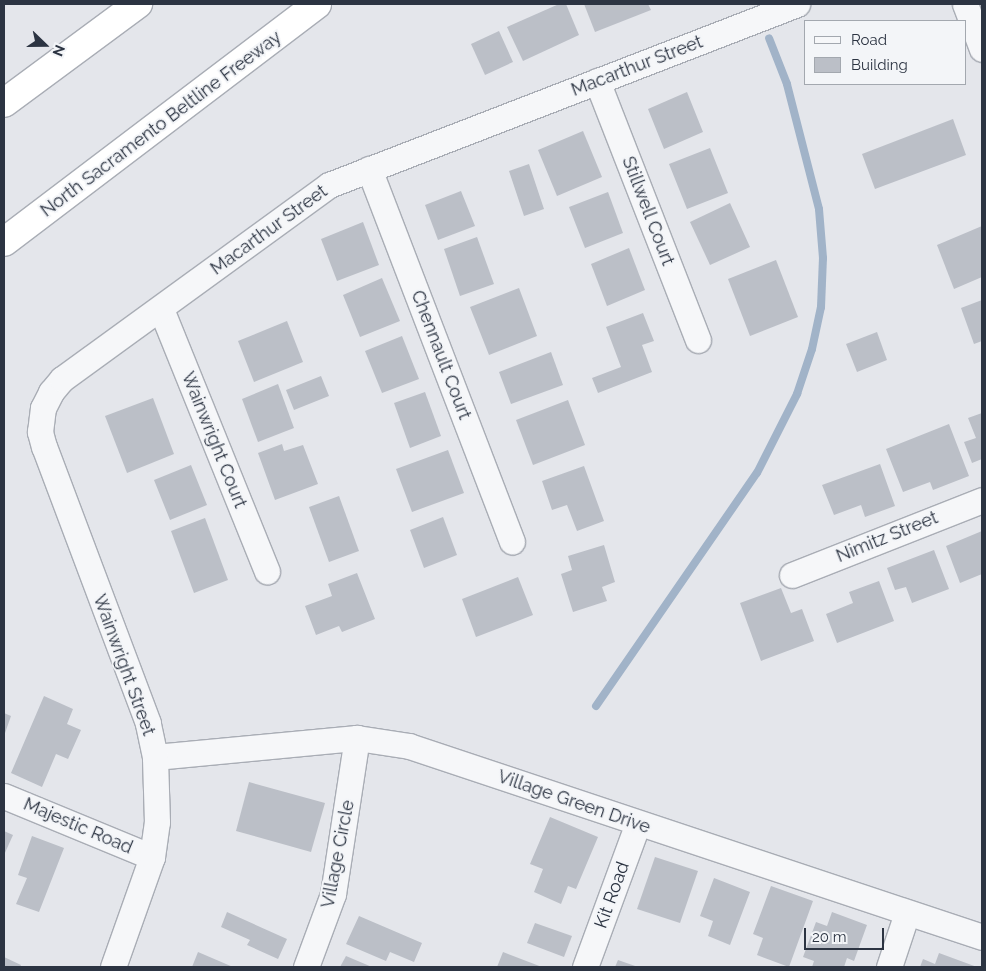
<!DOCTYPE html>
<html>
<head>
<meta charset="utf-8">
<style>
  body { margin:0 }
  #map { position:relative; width:986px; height:971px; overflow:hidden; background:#e4e6eb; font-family:Raleway,sans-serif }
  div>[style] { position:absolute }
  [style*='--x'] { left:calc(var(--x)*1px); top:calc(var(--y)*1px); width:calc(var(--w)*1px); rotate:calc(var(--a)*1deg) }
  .stream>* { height:8px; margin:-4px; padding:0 4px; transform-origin:4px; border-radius:4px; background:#a1b3c8 }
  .building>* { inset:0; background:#bbbfc7 }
  .roads { filter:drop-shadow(1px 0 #a9adb5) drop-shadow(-1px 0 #a9adb5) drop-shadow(0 1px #a9adb5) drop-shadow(0 -1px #a9adb5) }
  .street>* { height:25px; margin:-12.5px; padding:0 12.5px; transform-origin:12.5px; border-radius:12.5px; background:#f6f7f9 }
  .highway>* { height:28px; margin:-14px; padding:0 14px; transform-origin:14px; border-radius:14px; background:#fff }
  span { translate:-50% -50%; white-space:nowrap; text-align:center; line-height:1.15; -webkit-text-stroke:4px #f3f5f8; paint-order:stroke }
  .street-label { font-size:18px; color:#2c3442 }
  .frame { position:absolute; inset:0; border:5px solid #2c3442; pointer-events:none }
  .legend { position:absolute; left:804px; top:20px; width:162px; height:65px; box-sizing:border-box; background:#f3f5f8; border:1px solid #a3a8af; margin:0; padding:6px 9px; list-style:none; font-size:15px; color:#2c3442 }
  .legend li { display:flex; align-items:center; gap:10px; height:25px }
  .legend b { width:25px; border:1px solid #a3a8af }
  .north { position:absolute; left:20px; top:20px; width:50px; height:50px; -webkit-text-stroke:4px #f3f5f8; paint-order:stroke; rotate:112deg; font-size:14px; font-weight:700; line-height:20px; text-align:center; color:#2c3442 }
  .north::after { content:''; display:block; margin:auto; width:18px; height:22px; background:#2c3442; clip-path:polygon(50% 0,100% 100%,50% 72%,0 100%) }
  .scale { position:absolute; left:804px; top:928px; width:80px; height:22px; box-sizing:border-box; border:2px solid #2c3442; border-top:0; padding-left:6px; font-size:15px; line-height:18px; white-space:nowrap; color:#2c3442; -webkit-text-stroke:4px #f3f5f8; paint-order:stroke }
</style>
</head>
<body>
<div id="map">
  <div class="stream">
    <i style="--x:596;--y:706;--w:283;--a:-55.4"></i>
    <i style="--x:757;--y:473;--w:89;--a:-63.1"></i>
    <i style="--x:797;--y:394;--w:47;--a:-71.6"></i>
    <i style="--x:812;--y:349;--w:43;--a:-77.9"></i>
    <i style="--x:821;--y:307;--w:49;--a:-87.7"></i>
    <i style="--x:823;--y:258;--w:49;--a:-94.7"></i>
    <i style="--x:819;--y:209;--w:129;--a:-104.4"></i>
    <i style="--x:787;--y:84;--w:49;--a:-111.4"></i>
  </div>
  <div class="building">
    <i style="clip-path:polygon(559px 4px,566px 4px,579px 35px,523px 61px,507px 27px)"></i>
    <i style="clip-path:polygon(584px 4px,648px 4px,651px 10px,595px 32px)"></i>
    <i style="clip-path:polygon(499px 31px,513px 62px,485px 75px,471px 44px)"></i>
    <i style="clip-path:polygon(687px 92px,703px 132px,664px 149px,648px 109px)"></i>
    <i style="clip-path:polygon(953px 119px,966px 155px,875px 189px,862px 154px)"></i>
    <i style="clip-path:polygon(583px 131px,602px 177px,557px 196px,538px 150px)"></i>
    <i style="clip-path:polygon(710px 148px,728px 193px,687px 209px,669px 164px)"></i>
    <i style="clip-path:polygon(529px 164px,544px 209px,524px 216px,509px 171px)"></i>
    <i style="clip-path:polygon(461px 191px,475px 226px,438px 240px,425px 205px)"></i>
    <i style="clip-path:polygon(608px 192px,623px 233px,585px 248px,569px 207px)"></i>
    <i style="clip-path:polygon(730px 203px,750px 247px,710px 265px,690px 222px)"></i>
    <i style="clip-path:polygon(363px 222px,379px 265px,337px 281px,321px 239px)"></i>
    <i style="clip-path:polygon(982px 226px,982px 277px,954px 289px,937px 245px)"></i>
    <i style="clip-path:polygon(477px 237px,494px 284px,460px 296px,444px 249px)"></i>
    <i style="clip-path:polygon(629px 248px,645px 290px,607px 306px,591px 264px)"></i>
    <i style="clip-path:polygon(776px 260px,798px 317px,750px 336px,728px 279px)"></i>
    <i style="clip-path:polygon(382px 278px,400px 321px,360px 337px,343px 295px)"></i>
    <i style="clip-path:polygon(519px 288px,537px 336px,489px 355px,470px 307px)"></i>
    <i style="clip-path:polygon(982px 300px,982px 341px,974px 344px,961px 308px)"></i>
    <i style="clip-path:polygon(643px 313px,654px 341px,642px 345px,652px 372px,598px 393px,592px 378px,621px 367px,606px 327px)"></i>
    <i style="clip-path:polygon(287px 321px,303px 362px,254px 382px,238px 341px)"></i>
    <i style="clip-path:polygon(877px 332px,887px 360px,857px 372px,846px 344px)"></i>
    <i style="clip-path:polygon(402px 336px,419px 379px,382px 393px,365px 351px)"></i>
    <i style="clip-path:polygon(551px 352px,563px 385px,511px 404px,499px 372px)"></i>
    <i style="clip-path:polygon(321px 376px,329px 396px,294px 410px,286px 390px)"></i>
    <i style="clip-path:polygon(278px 384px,294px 428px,258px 442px,242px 399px)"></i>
    <i style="clip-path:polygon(425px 392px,441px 436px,410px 448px,394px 403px)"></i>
    <i style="clip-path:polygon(153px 398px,174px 454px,127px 473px,105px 416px)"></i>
    <i style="clip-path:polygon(568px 400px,585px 445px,533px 465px,516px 420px)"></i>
    <i style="clip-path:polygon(982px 413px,982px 459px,972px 463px,964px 442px,976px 438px,968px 418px)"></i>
    <i style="clip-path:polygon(949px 424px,969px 476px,933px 490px,930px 482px,903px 492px,886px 449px)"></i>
    <i style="clip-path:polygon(282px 444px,284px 451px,303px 445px,318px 484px,275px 500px,258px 453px)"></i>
    <i style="clip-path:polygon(448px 450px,464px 493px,412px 512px,396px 469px)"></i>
    <i style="clip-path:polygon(880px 464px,895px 506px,865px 517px,861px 505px,834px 515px,822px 485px)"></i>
    <i style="clip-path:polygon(191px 465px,207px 505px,170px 520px,154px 480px)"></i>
    <i style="clip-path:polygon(584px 466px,604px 521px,577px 531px,567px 505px,552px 510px,542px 481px)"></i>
    <i style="clip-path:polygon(339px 496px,359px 551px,329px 562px,309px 507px)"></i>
    <i style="clip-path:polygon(443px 517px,457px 555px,424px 568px,410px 530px)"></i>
    <i style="clip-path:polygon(205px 518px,228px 580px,194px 593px,171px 531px)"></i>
    <i style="clip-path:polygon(982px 531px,982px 574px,960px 583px,946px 546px)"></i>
    <i style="clip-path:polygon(604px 545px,615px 582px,602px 587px,607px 601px,573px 612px,561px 574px,572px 570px,568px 556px)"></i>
    <i style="clip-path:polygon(934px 550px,949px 589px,912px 603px,906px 587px,895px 590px,887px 568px)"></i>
    <i style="clip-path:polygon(357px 573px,375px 619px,342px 632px,339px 626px,316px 635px,305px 606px,332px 596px,328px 584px)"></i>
    <i style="clip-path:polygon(518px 577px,533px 615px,476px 637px,462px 599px)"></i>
    <i style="clip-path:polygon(879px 581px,894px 621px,837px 643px,826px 614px,853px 603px,849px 592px)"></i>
    <i style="clip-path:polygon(781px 588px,791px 613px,802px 609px,814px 641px,761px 661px,740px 603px)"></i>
    <i style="clip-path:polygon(44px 696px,73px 709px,67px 724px,81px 730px,68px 759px,56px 754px,42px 787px,11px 773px)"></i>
    <i style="clip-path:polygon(4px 713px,11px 716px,4px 736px)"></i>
    <i style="clip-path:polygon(249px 782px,325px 803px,311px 852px,236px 831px)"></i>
    <i style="clip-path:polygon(550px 817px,598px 837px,576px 889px,568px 886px,561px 904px,534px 892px,543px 869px,530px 864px)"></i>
    <i style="clip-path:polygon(4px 831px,13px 835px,4px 855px)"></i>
    <i style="clip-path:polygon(32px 836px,64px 848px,39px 912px,16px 904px,27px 878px,18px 875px)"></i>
    <i style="clip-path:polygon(655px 857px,698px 871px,680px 923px,637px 909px)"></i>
    <i style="clip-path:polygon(714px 878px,750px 892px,730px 945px,708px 936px,713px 921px,700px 916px)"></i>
    <i style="clip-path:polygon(771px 886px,813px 901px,789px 967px,757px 955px,763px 938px,753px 934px)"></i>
    <i style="clip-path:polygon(227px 912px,287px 939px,278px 959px,247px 945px,250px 940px,221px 927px)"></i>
    <i style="clip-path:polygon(832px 912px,867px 925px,854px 961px,847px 958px,844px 967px,812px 967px,814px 961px,803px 957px,816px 922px,827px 926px)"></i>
    <i style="clip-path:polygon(359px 916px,422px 943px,414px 962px,390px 952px,386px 961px,346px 944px)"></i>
    <i style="clip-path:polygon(535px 923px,572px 936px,564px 957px,527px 943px)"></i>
    <i style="clip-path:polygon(198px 952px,233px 967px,192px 967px)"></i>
    <i style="clip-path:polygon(503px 952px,542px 967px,497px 967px)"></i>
    <i style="clip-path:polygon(939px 953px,977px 967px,920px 967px,923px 959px,935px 964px)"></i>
    <i style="clip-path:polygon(346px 956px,372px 967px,340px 967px)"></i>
    <i style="clip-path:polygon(4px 957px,21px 965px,20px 967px,4px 967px)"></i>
    <i style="clip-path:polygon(618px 960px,638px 967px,615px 967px)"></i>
  </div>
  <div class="roads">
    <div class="street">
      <i style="--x:965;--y:4;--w:48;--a:69.3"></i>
      <i style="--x:597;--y:81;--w:278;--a:68.7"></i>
      <i style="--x:369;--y:169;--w:399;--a:69"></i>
      <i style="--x:161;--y:309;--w:283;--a:68"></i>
      <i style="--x:792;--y:575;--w:204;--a:-21.5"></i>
      <i style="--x:155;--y:757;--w:203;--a:-5.4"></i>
      <i style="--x:357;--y:738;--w:53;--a:8.7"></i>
      <i style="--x:409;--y:746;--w:604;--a:18.43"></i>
      <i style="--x:4;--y:796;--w:160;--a:22.4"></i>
      <i style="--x:113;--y:967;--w:117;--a:-70.5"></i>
      <i style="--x:152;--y:857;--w:35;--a:-82"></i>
      <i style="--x:157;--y:822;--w:65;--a:-91.8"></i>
      <i style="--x:155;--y:757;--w:35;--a:-102"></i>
      <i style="--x:148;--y:723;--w:295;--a:-110.6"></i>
      <i style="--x:44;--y:447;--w:16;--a:-105"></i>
      <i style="--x:40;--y:432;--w:24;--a:-83"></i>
      <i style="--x:43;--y:408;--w:18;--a:-63"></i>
      <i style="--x:51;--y:392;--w:17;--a:-50"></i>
      <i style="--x:62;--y:379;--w:330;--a:-36"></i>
      <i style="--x:329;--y:185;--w:502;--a:-21.14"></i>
      <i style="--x:306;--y:967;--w:78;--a:-69.7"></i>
      <i style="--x:333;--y:894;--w:158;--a:-81.3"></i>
      <i style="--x:585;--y:967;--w:153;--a:-69.8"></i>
      <i style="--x:889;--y:967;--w:57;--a:-71.6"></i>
    </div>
    <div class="highway">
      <i style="--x:4;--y:103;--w:167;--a:-36.5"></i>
      <i style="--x:4;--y:242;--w:393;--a:-37.2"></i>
    </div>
  </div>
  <div class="street-label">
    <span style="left:637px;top:66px;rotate:-21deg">Macarthur Street</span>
    <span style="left:161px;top:124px;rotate:-37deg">North Sacramento Beltline Freeway</span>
    <span style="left:648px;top:211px;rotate:69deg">Stillwell Court</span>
    <span style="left:269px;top:230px;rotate:-36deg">Macarthur Street</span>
    <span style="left:441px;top:355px;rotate:69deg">Chennault Court</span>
    <span style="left:214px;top:440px;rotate:68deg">Wainwright Court</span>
    <span style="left:887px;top:537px;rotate:-22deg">Nimitz Street</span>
    <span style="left:124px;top:665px;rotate:70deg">Wainwright Street</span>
    <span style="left:574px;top:802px;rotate:19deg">Village Green Drive</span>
    <span style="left:78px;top:826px;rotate:23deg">Majestic Road</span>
    <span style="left:338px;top:854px;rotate:-79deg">Village Circle</span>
    <span style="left:612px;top:895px;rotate:-70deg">Kit Road</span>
  </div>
  <div class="frame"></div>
  <ul class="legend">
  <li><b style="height:6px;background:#f6f7f9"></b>Road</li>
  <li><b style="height:14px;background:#bbbfc7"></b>Building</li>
  </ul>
  <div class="north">N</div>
  <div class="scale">20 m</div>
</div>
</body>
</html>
